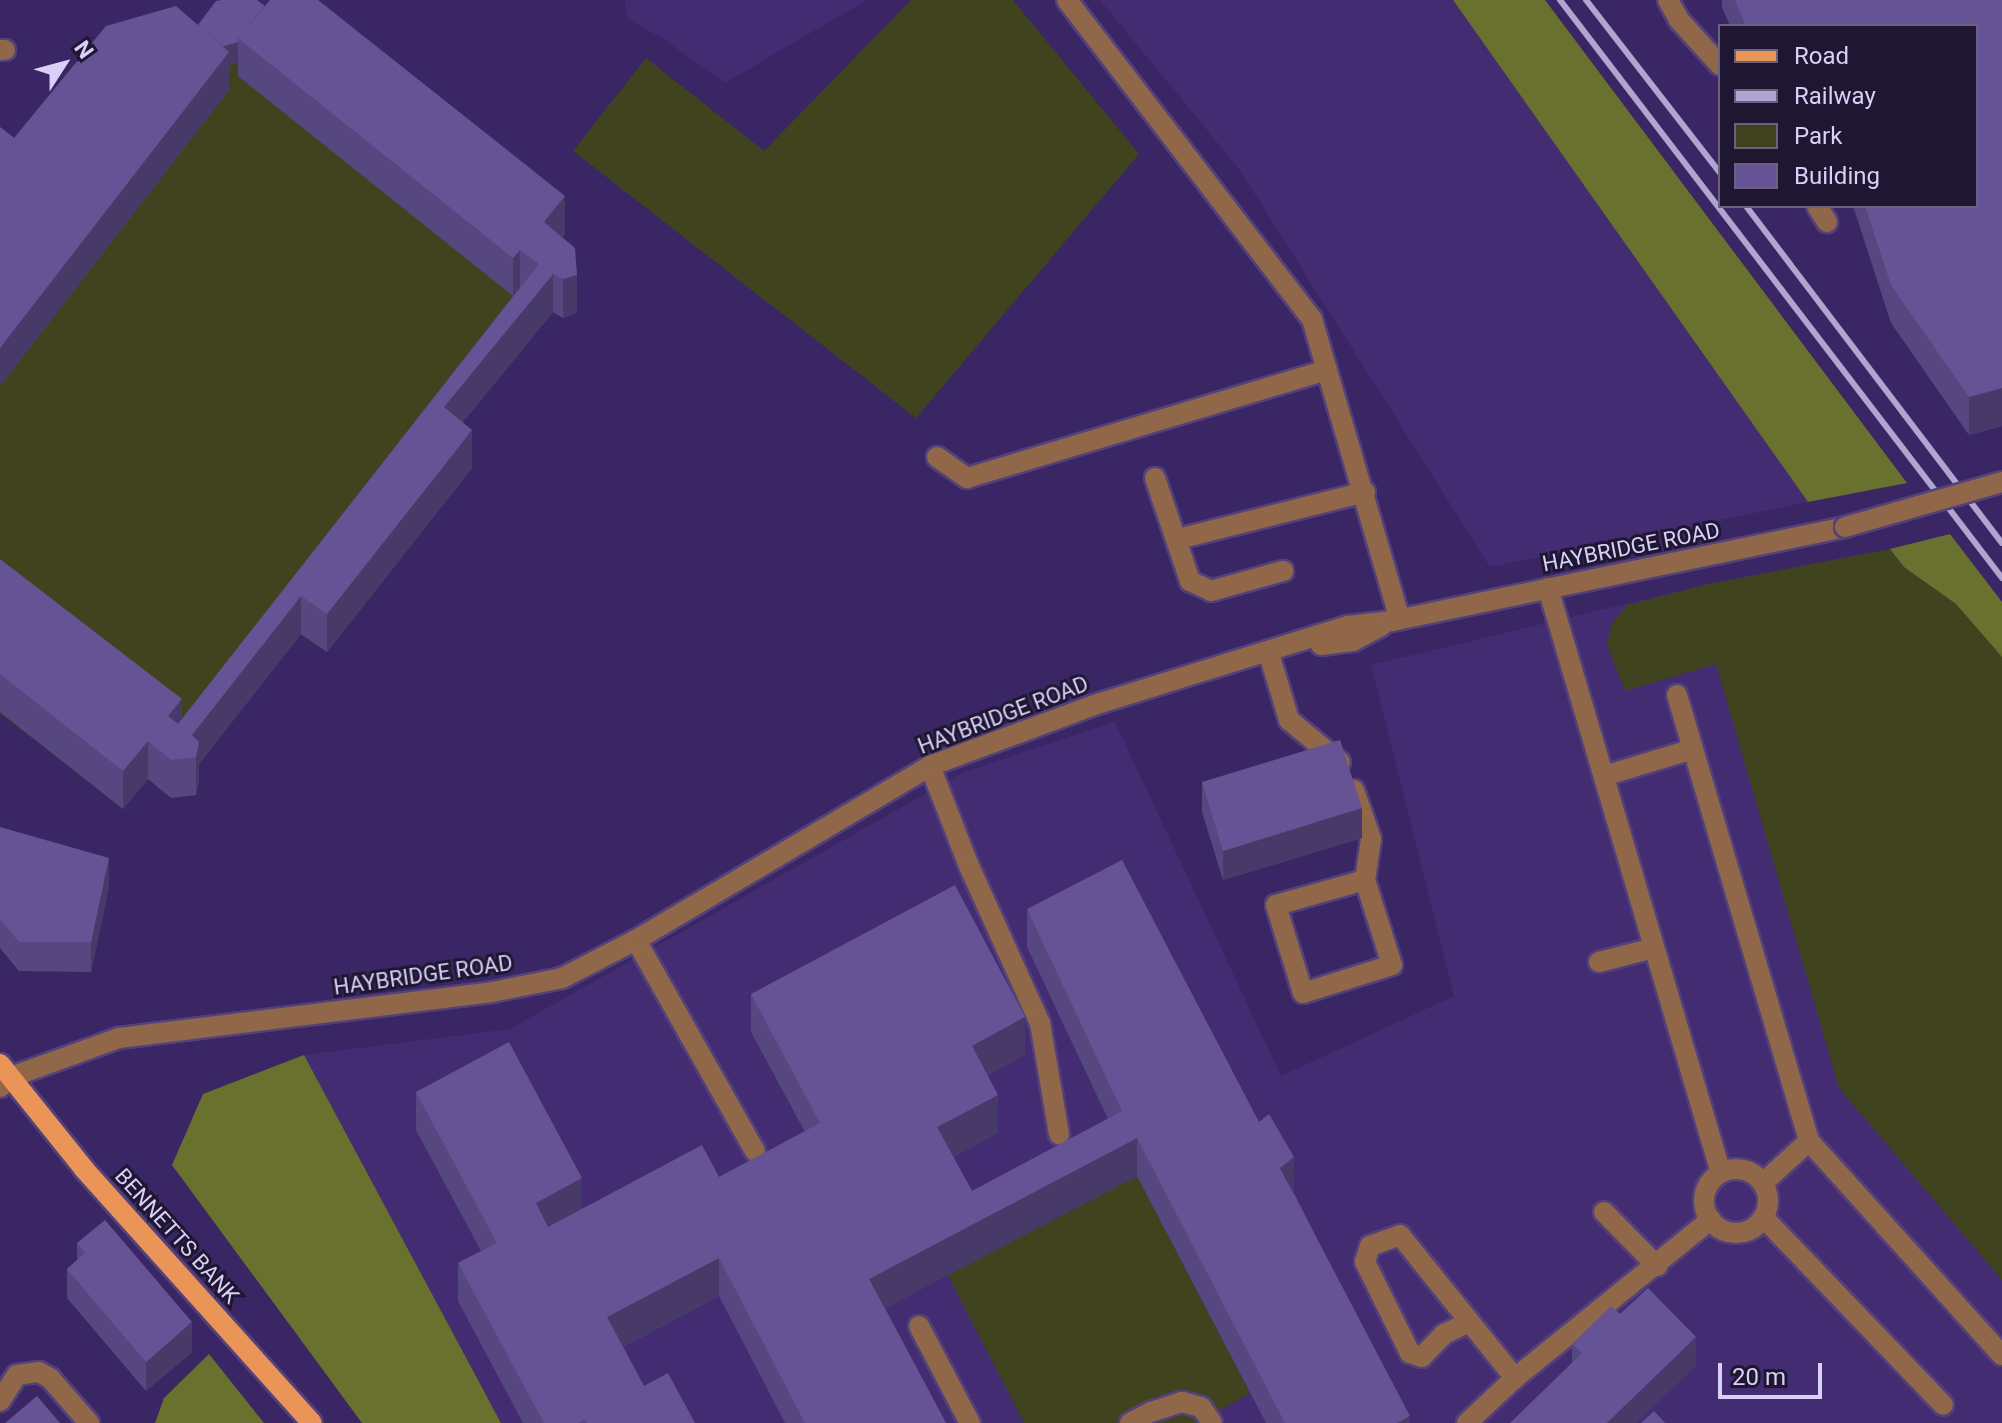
<!DOCTYPE html>
<html>
<head>
<meta charset="utf-8">
<style>
  body { margin:0 }
  #map { position:relative; width:2002px; height:1423px; overflow:hidden; background:#3a2664; font-family:Roboto,sans-serif }
  div>[style] { position:absolute }
  [style*='--x'] { left:calc(var(--x)*1px); top:calc(var(--y)*1px); width:calc(var(--w)*1px); rotate:calc(var(--a)*1deg) }
  .built>* { inset:0; background:#432c71 }
  .green>* { inset:0; background:#3f441e }
  .forest>* { inset:0; background:#69712e }
  .roads { filter:drop-shadow(2px 0 #53417b) drop-shadow(-2px 0 #53417b) drop-shadow(0 2px #53417b) drop-shadow(0 -2px #53417b) }
  .minor>* { height:20px; margin:-10px; padding:0 10px; transform-origin:10px; border-radius:10px; background:#91674a }
  .minor>.ring { margin:-10px; padding:0; box-sizing:content-box; background:none; border:20px solid #91674a; border-radius:50% }
  .major>* { height:20px; margin:-10px; padding:0 10px; transform-origin:10px; border-radius:10px; background:#ea9557 }
  .rail>* { height:6px; margin:-3px; padding:0 3px; transform-origin:3px; border-radius:3px; background:#b0a5d1 }
  .bridges { filter:drop-shadow(2px 0 #53417b) drop-shadow(-2px 0 #53417b) drop-shadow(0 2px #53417b) drop-shadow(0 -2px #53417b) }
  .minor-bridge>* { height:20px; margin:-10px; padding:0 10px; transform-origin:10px; border-radius:10px; background:#91674a }
  .wall>* { inset:0; background:#574780 }
  .shaded-wall>* { inset:0; background:#473a68 }
  .building>* { inset:0; background:#655395 }
  span { translate:-50% -50%; white-space:nowrap; text-align:center; line-height:1.15; -webkit-text-stroke:6px #1f1732; paint-order:stroke }
  .street-label { font-size:22px; color:#d8d0f6 }
  .legend { position:absolute; left:1718px; top:24px; width:260px; height:184px; box-sizing:border-box; background:#1f1732; border:2px solid #696180; margin:0; padding:10px 14px; list-style:none; font-size:24px; color:#d8d0f6 }
  .legend li { display:flex; align-items:center; gap:16px; height:40px }
  .legend b { width:40px; border:2px solid #696180 }
  .north { position:absolute; left:24px; top:24px; width:80px; height:80px; -webkit-text-stroke:6px #1f1732; paint-order:stroke; rotate:54deg; font-size:22px; font-weight:700; line-height:32px; text-align:center; color:#d8d0f6 }
  .north::after { content:''; display:block; margin:auto; width:28px; height:36px; background:#d8d0f6; clip-path:polygon(50% 0,100% 100%,50% 72%,0 100%) }
  .scale { position:absolute; left:1718px; top:1363px; width:104px; height:36px; box-sizing:border-box; border:4px solid #d8d0f6; border-top:0; padding-left:10px; font-size:24px; line-height:28px; white-space:nowrap; color:#d8d0f6; -webkit-text-stroke:6px #1f1732; paint-order:stroke }
</style>
</head>
<body>
<div id="map">
  <div class="built">
    <i style="clip-path:polygon(625px 0,867px 0,725px 83px,662px 38px,627px 19px)"></i>
    <i style="clip-path:polygon(1100px 0,1453px 0,1808px 502px,1490px 567px,1239px 169px)"></i>
    <i style="clip-path:polygon(1890px 549px,1904px 567px,2002px 657px,2002px 1423px,501px 1423px,304px 1055px,510px 1029px,962px 773px,1115px 722px,1281px 1076px,1454px 996px,1371px 665px,1713px 583px)"></i>
  </div>
  <div class="green">
    <i style="clip-path:polygon(911px 0,1013px 0,1139px 154px,916px 418px,573px 151px,646px 58px,764px 151px)"></i>
    <i style="clip-path:polygon(289px 16px,565px 234px,544px 260px,577px 313px,563px 318px,552px 312px,444px 445px,472px 468px,327px 652px,300px 634px,192px 772px,199px 780px,196px 795px,171px 798px,148px 779px,123px 809px,0 713px,0 165px)"></i>
    <i style="clip-path:polygon(1890px 549px,1904px 567px,1956px 604px,2002px 657px,2002px 1280px,1839px 1088px,1716px 664px,1625px 691px,1607px 645px,1611px 625px,1627px 605px,1713px 583px)"></i>
    <i style="clip-path:polygon(1137px 1176px,1250px 1393px,1197px 1423px,1024px 1423px,948px 1275px)"></i>
  </div>
  <div class="forest">
    <i style="clip-path:polygon(1453px 0,1545px 0,1907px 483px,1808px 502px)"></i>
    <i style="clip-path:polygon(1950px 534px,2002px 602px,2002px 657px,1956px 604px,1904px 567px,1890px 549px)"></i>
    <i style="clip-path:polygon(304px 1055px,501px 1423px,362px 1423px,172px 1165px,203px 1094px)"></i>
    <i style="clip-path:polygon(209px 1354px,264px 1423px,155px 1423px,164px 1398px)"></i>
  </div>
  <div class="roads">
    <div class="minor">
      <i style="--x:1067;--y:0;--w:402;--a:52.5"></i>
      <i style="--x:1312;--y:319;--w:313;--a:73.7"></i>
      <i style="--x:1668;--y:0;--w:23;--a:61"></i>
      <i style="--x:1679;--y:20;--w:61;--a:47.7"></i>
      <i style="--x:0;--y:50;--w:5;--a:0"></i>
      <i style="--x:1817;--y:206;--w:19;--a:58"></i>
      <i style="--x:937;--y:457;--w:37;--a:35"></i>
      <i style="--x:967;--y:478;--w:376;--a:-16.7"></i>
      <i style="--x:1155;--y:478;--w:109;--a:71.2"></i>
      <i style="--x:1190;--y:581;--w:23;--a:25"></i>
      <i style="--x:1211;--y:591;--w:75;--a:-15.5"></i>
      <i style="--x:1178;--y:539;--w:193;--a:-14.1"></i>
      <i style="--x:1548;--y:588;--w:610;--a:73.53"></i>
      <i style="--x:1321;--y:645;--w:32;--a:-7"></i>
      <i style="--x:1353;--y:641;--w:32;--a:-28"></i>
      <i style="--x:1269;--y:654;--w:69;--a:73.1"></i>
      <i style="--x:1289;--y:720;--w:66;--a:39.5"></i>
      <i style="--x:1677;--y:695;--w:465;--a:73.5"></i>
      <i style="--x:930;--y:766;--w:107;--a:68.7"></i>
      <i style="--x:969;--y:866;--w:172;--a:65.7"></i>
      <i style="--x:1040;--y:1023;--w:113;--a:80.3"></i>
      <i style="--x:1604;--y:776;--w:93;--a:-16.9"></i>
      <i style="--x:1354;--y:790;--w:52;--a:70.9"></i>
      <i style="--x:1371;--y:839;--w:41;--a:98.3"></i>
      <i style="--x:1365;--y:880;--w:89;--a:72.4"></i>
      <i style="--x:1392;--y:965;--w:93;--a:162.5"></i>
      <i style="--x:1303;--y:993;--w:92;--a:-107.1"></i>
      <i style="--x:1276;--y:905;--w:92;--a:-15.7"></i>
      <i style="--x:636;--y:940;--w:242;--a:60.6"></i>
      <i style="--x:1599;--y:962;--w:57;--a:-14.3"></i>
      <i style="--x:0;--y:1087;--w:15;--a:-42"></i>
      <i style="--x:11;--y:1077;--w:115;--a:-19.9"></i>
      <i style="--x:119;--y:1038;--w:376;--a:-7"></i>
      <i style="--x:492;--y:992;--w:71;--a:-11.3"></i>
      <i style="--x:562;--y:978;--w:83;--a:-27.2"></i>
      <i style="--x:636;--y:940;--w:342;--a:-30.6"></i>
      <i style="--x:930;--y:766;--w:175;--a:-20.4"></i>
      <i style="--x:1094;--y:705;--w:266;--a:-17.3"></i>
      <i style="--x:1348;--y:626;--w:44;--a:-6.5"></i>
      <i style="--x:1392;--y:621;--w:463;--a:-11.7"></i>
      <i class="ring" style="left:1704px;top:1169px;width:44px;height:44px"></i>
      <i style="--x:1763;--y:1183;--w:62;--a:-42.4"></i>
      <i style="--x:1809;--y:1141;--w:288;--a:48"></i>
      <i style="--x:1604;--y:1212;--w:76;--a:45.5"></i>
      <i style="--x:1763;--y:1217;--w:260;--a:46.2"></i>
      <i style="--x:1469;--y:1322;--w:28;--a:154"></i>
      <i style="--x:1444;--y:1334;--w:32;--a:134"></i>
      <i style="--x:1422;--y:1357;--w:13;--a:-162"></i>
      <i style="--x:1410;--y:1353;--w:102;--a:-116.3"></i>
      <i style="--x:1365;--y:1262;--w:17;--a:-73"></i>
      <i style="--x:1370;--y:1246;--w:32;--a:-20"></i>
      <i style="--x:1400;--y:1235;--w:184;--a:51.2"></i>
      <i style="--x:919;--y:1326;--w:110;--a:62.3"></i>
      <i style="--x:0;--y:1401;--w:31;--a:-57"></i>
      <i style="--x:17;--y:1375;--w:22;--a:-8"></i>
      <i style="--x:39;--y:1372;--w:13;--a:29"></i>
      <i style="--x:50;--y:1378;--w:60;--a:49.1"></i>
      <i style="--x:1130;--y:1423;--w:24;--a:-28"></i>
      <i style="--x:1151;--y:1412;--w:33;--a:-18"></i>
      <i style="--x:1182;--y:1402;--w:20;--a:15"></i>
      <i style="--x:1201;--y:1407;--w:19;--a:55"></i>
      <i style="--x:1467;--y:1423;--w:66;--a:-43.2"></i>
      <i style="--x:1515;--y:1378;--w:252;--a:-39"></i>
    </div>
    <div class="major">
      <i style="--x:0;--y:1064;--w:134;--a:51.3"></i>
      <i style="--x:84;--y:1169;--w:341;--a:48.1"></i>
    </div>
  </div>
  <div class="rail">
    <i style="--x:1560;--y:0;--w:728;--a:52.59"></i>
    <i style="--x:1586;--y:0;--w:219;--a:52.2"></i>
    <i style="--x:1746;--y:206;--w:423;--a:52.8"></i>
  </div>
  <div class="bridges">
    <div class="minor-bridge">
      <i style="--x:1845;--y:527;--w:163;--a:-16"></i>
    </div>
  </div>
  <div class="wall">
    <i style="clip-path:polygon(1722px 0,2002px 0,2002px 426px,1969px 435px,1891px 323px,1853px 206px,1976px 206px,1976px 26px,1730px 26px,1722px 7px)"></i>
    <i style="clip-path:polygon(216px 1px,565px 234px,562px 238px,577px 313px,563px 318px,553px 312px,463px 422px,472px 468px,327px 652px,301px 634px,199px 764px,199px 780px,196px 795px,171px 798px,148px 779px,123px 809px,0 712px,0 559px,182px 719px,513px 296px,238px 76px,238px 62px,229px 65px,229px 90px,0 386px,0 127px,14px 138px,198px 25px)"></i>
    <i style="clip-path:polygon(1202px 782px,1362px 838px,1223px 880px,1202px 812px)"></i>
    <i style="clip-path:polygon(0 827px,109px 887px,91px 972px,19px 971px,0 948px)"></i>
    <i style="clip-path:polygon(1027px 909px,1294px 1193px,1410px 1423px,1266px 1423px,1137px 1176px,885px 1308px,946px 1423px,785px 1423px,719px 1296px,623px 1347px,644px 1386px,695px 1423px,523px 1423px,458px 1301px,458px 1263px,481px 1251px,416px 1130px,416px 1092px,582px 1209px,719px 1177px,805px 1132px,751px 1032px,751px 994px,1025px 1055px,988px 1075px,998px 1133px,953px 1157px,972px 1191px,1108px 1119px,1027px 947px)"></i>
    <i style="clip-path:polygon(77px 1243px,192px 1352px,146px 1391px,67px 1298px,67px 1269px,77px 1260px)"></i>
    <i style="clip-path:polygon(1620px 1314px,1696px 1366px,1572px 1362px,1572px 1344px)"></i>
  </div>
  <div class="shaded-wall">
    <i style="clip-path:polygon(238px 42px,238px 62px,229px 65px,229px 90px,0 386px,0 348px,207px 50px)"></i>
    <i style="clip-path:polygon(565px 196px,565px 234px,544px 260px,544px 222px)"></i>
    <i style="clip-path:polygon(520px 250px,520px 288px,513px 296px,513px 258px)"></i>
    <i style="clip-path:polygon(553px 274px,553px 312px,444px 445px,444px 407px)"></i>
    <i style="clip-path:polygon(577px 275px,577px 313px,563px 318px,563px 279px)"></i>
    <i style="clip-path:polygon(2002px 388px,2002px 426px,1969px 435px,1969px 397px)"></i>
    <i style="clip-path:polygon(472px 430px,472px 468px,327px 652px,327px 614px)"></i>
    <i style="clip-path:polygon(301px 596px,301px 634px,199px 764px,199px 780px,196px 795px,196px 757px,192px 735px)"></i>
    <i style="clip-path:polygon(182px 699px,182px 737px,168px 716px)"></i>
    <i style="clip-path:polygon(148px 741px,148px 779px,123px 809px,123px 771px)"></i>
    <i style="clip-path:polygon(1362px 808px,1362px 838px,1223px 880px,1223px 851px)"></i>
    <i style="clip-path:polygon(109px 858px,109px 887px,91px 972px,91px 942px)"></i>
    <i style="clip-path:polygon(1025px 1017px,1025px 1055px,972px 1084px,972px 1046px)"></i>
    <i style="clip-path:polygon(998px 1095px,998px 1133px,937px 1166px,937px 1127px)"></i>
    <i style="clip-path:polygon(1137px 1138px,1137px 1176px,869px 1317px,869px 1279px)"></i>
    <i style="clip-path:polygon(1294px 1157px,1294px 1195px,1280px 1168px)"></i>
    <i style="clip-path:polygon(582px 1178px,582px 1216px,536px 1241px,536px 1203px)"></i>
    <i style="clip-path:polygon(719px 1258px,719px 1296px,607px 1355px,607px 1317px)"></i>
    <i style="clip-path:polygon(192px 1322px,192px 1352px,146px 1391px,146px 1362px)"></i>
    <i style="clip-path:polygon(1696px 1337px,1696px 1366px,1637px 1423px,1607px 1423px)"></i>
    <i style="clip-path:polygon(1410px 1416px,1410px 1423px,1397px 1423px)"></i>
  </div>
  <div class="building">
    <i style="clip-path:polygon(221px 0,257px 0,265px 6px,238px 38px,238px 42px,223px 46px,198px 25px,216px 1px)"></i>
    <i style="clip-path:polygon(270px 0,318px 0,565px 196px,544px 222px,575px 248px,577px 275px,563px 279px,553px 274px,444px 407px,472px 430px,327px 614px,301px 596px,192px 735px,199px 742px,196px 757px,171px 760px,148px 741px,123px 771px,0 674px,0 559px,182px 699px,168px 716px,178px 724px,539px 264px,520px 250px,513px 258px,238px 38px)"></i>
    <i style="clip-path:polygon(1735px 0,2002px 0,2002px 388px,1969px 397px,1891px 285px,1865px 206px,1976px 206px,1976px 26px,1746px 26px)"></i>
    <i style="clip-path:polygon(176px 6px,229px 52px,0 348px,0 127px,14px 138px,106px 26px)"></i>
    <i style="clip-path:polygon(1340px 740px,1362px 808px,1223px 851px,1202px 782px)"></i>
    <i style="clip-path:polygon(0 827px,109px 858px,91px 942px,19px 942px,0 919px)"></i>
    <i style="clip-path:polygon(1122px 860px,1259px 1122px,1269px 1114px,1294px 1157px,1280px 1168px,1410px 1416px,1397px 1423px,1285px 1423px,1137px 1138px,869px 1279px,946px 1423px,805px 1423px,719px 1258px,607px 1317px,644px 1386px,668px 1373px,695px 1423px,587px 1423px,585px 1419px,578px 1423px,544px 1423px,458px 1263px,497px 1243px,416px 1092px,509px 1042px,582px 1178px,536px 1203px,548px 1227px,702px 1145px,719px 1177px,820px 1123px,751px 994px,955px 885px,1025px 1017px,972px 1046px,998px 1095px,937px 1127px,972px 1191px,1122px 1111px,1027px 909px)"></i>
    <i style="clip-path:polygon(105px 1220px,192px 1322px,146px 1362px,67px 1269px,85px 1253px,77px 1243px)"></i>
    <i style="clip-path:polygon(1648px 1288px,1696px 1337px,1607px 1423px,1510px 1423px,1582px 1353px,1572px 1344px,1611px 1306px,1620px 1314px)"></i>
    <i style="clip-path:polygon(37px 1396px,60px 1423px,5px 1423px)"></i>
    <i style="clip-path:polygon(1654px 1411px,1665px 1423px,1641px 1423px)"></i>
  </div>
  <div class="street-label">
    <span style="left:1631px;top:547px;rotate:-11deg">HAYBRIDGE ROAD</span>
    <span style="left:1003px;top:715px;rotate:-21deg">HAYBRIDGE ROAD</span>
    <span style="left:423px;top:975px;rotate:-8deg">HAYBRIDGE ROAD</span>
    <span style="left:177px;top:1236px;rotate:48deg">BENNETTS BANK</span>
  </div>
  <ul class="legend">
  <li><b style="height:10px;background:#ea9557"></b>Road</li>
  <li><b style="height:10px;background:#b0a5d1"></b>Railway</li>
  <li><b style="height:22px;background:#3f441e"></b>Park</li>
  <li><b style="height:22px;background:#655395"></b>Building</li>
  </ul>
  <div class="north">N</div>
  <div class="scale">20 m</div>
</div>
</body>
</html>
